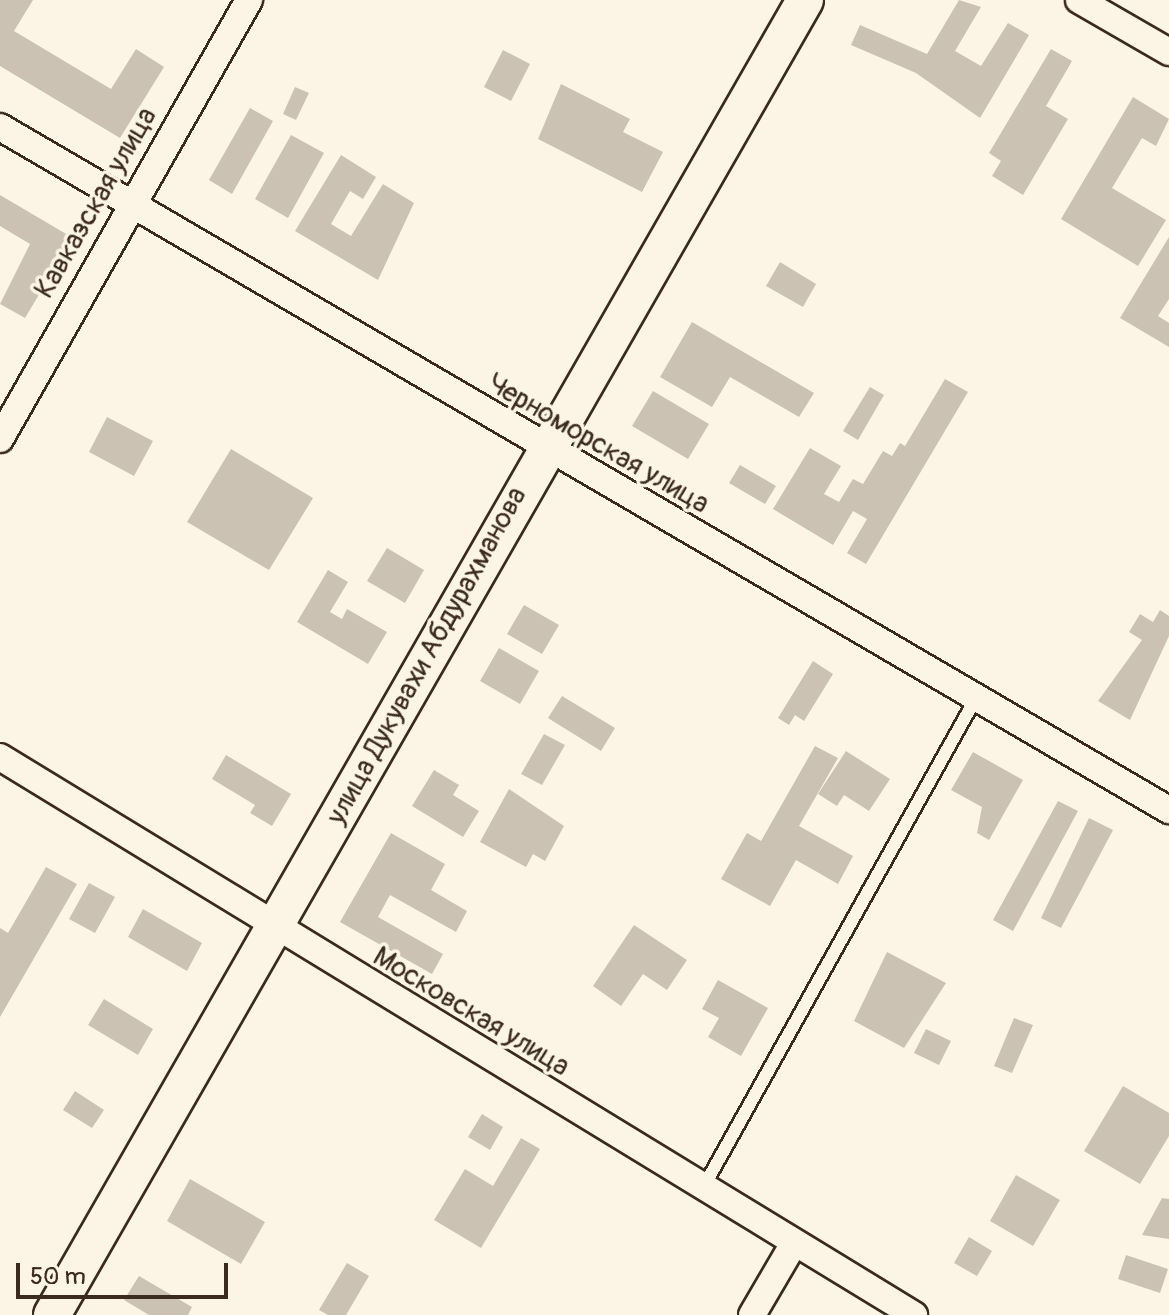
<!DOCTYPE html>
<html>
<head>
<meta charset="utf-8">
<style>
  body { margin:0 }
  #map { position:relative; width:1169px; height:1315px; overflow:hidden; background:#fcf5e5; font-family:Pangolin,sans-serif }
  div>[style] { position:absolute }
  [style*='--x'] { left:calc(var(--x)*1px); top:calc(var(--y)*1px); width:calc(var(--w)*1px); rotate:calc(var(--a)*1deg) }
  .building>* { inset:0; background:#ccc2b3 }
  .roads { filter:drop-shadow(2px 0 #3b2a1e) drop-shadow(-2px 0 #3b2a1e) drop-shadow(0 2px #3b2a1e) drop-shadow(0 -2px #3b2a1e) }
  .lane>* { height:12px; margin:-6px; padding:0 6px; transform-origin:6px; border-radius:6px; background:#fcf5e5 }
  .street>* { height:26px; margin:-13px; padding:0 13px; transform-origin:13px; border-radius:13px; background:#fcf5e5 }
  .secondary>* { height:36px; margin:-18px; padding:0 18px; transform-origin:18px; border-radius:18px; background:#fcf5e5 }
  span { translate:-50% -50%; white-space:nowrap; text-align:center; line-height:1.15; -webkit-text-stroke:7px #fcf5e5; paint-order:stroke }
  .street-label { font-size:28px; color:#3b2a1e }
  .scale { position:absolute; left:16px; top:1263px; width:212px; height:36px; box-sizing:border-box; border:4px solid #3b2a1e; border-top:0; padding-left:10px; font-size:24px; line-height:28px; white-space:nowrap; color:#3b2a1e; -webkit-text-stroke:6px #fcf5e5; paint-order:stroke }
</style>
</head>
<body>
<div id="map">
  <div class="building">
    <i style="clip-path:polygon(0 0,33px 0,14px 31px,111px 89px,136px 49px,164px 67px,120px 138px,0 66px)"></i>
    <i style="clip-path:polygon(959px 0,981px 7px,955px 51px,981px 66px,1008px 23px,1029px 35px,980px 118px,916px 73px,851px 45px,860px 25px,927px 54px)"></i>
    <i style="clip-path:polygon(1051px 49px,1072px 61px,1046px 106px,1068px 119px,1023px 195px,992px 176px,1001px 161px,989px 153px)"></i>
    <i style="clip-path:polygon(503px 50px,530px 64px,511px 101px,484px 87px)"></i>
    <i style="clip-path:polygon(561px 84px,630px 119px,623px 132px,663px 152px,642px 192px,538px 139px)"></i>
    <i style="clip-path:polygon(295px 87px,309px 93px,296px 120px,283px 114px)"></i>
    <i style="clip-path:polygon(1133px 97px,1169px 119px,1156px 146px,1142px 138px,1112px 188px,1166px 220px,1138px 266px,1061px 219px)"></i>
    <i style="clip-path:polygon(250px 108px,273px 121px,232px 194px,209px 180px)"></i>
    <i style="clip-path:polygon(291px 135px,324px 153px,288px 218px,255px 199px)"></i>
    <i style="clip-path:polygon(341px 155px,376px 177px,363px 199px,350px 191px,331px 224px,351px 236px,383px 184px,414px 203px,378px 280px,295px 231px)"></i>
    <i style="clip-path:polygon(0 195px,73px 238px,25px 318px,0 304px,30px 244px,0 226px)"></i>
    <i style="clip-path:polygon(1169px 237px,1169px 299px,1158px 316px,1169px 323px,1169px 347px,1120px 318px)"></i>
    <i style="clip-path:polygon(780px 262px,816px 284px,803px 307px,766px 286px)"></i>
    <i style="clip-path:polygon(692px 322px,814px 393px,799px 417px,730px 377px,712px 407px,660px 377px)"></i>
    <i style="clip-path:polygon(945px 379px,968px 392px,866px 564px,847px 553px,867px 519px,853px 511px,833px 545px,773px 509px,810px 448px,841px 466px,824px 494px,839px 502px,853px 479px,863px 484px,883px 451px,892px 456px,900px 443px,905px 446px)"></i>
    <i style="clip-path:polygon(870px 387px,884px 395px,858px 440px,843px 431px)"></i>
    <i style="clip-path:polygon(653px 391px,709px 424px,688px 459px,632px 426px)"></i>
    <i style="clip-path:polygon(107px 417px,153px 441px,134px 476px,89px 452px)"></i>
    <i style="clip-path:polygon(231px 449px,313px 498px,269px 570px,187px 522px)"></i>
    <i style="clip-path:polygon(740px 465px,776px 486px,765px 504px,729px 483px)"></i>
    <i style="clip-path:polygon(387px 548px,424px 570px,405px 603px,367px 581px)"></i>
    <i style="clip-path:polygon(328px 570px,348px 582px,330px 612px,342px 619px,347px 609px,387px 632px,368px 664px,297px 622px)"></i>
    <i style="clip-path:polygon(524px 605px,559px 625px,542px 654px,507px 634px)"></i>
    <i style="clip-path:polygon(1160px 610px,1169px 616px,1169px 636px,1130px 720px,1098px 701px,1142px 640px,1129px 632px,1140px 614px,1153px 622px)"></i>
    <i style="clip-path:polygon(499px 648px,539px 671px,520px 704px,480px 681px)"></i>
    <i style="clip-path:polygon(813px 661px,833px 674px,804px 721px,795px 715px,789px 725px,778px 718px)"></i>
    <i style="clip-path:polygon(562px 696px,615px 728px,601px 751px,548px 718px)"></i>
    <i style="clip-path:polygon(544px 734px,565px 745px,542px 785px,521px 774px)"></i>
    <i style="clip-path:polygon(815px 746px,838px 758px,799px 826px,853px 856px,838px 884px,796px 860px,770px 906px,721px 879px,747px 833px,761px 841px)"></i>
    <i style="clip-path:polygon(846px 751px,890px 779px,869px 811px,844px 795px,837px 806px,818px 794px)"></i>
    <i style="clip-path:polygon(973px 752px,1023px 780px,989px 840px,977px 833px,982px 807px,951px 790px)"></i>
    <i style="clip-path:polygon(226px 755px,291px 794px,272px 826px,250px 813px,255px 805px,212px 779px)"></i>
    <i style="clip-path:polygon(434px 770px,459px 785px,453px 795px,479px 811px,463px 837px,412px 806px)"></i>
    <i style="clip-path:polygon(509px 789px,564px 826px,545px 861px,533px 854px,526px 867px,480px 842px)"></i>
    <i style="clip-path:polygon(1058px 801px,1078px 811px,1013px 931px,993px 920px)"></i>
    <i style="clip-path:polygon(1089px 818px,1113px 830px,1061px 928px,1041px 918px)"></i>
    <i style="clip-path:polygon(391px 833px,445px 864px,431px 890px,467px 911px,456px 932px,390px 895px,378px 917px,443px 954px,432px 974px,340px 922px)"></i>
    <i style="clip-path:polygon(46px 867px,77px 884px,0 1017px,0 928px,8px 933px)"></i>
    <i style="clip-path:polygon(89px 883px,115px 897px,95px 933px,69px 919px)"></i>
    <i style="clip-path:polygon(143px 909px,202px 943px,187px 971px,128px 937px)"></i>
    <i style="clip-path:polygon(634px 925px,687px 960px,667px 990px,643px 974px,621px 1006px,593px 986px)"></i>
    <i style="clip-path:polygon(887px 952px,946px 983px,904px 1048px,854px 1021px)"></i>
    <i style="clip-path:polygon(718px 980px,768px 1008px,741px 1056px,708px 1037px,719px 1018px,702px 1009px)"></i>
    <i style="clip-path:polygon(104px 999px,153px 1029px,138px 1055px,88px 1025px)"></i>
    <i style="clip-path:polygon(1014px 1018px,1033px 1025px,1012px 1073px,994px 1066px)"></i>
    <i style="clip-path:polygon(926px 1029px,951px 1041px,939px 1065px,914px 1053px)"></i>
    <i style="clip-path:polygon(1123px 1086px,1169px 1113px,1169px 1136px,1140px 1184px,1084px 1151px)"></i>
    <i style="clip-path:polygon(75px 1091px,104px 1110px,92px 1128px,63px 1110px)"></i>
    <i style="clip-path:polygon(482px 1114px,503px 1127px,490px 1150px,468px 1137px)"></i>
    <i style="clip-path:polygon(521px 1138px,540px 1149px,481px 1248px,434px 1220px,465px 1169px,493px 1186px)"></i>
    <i style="clip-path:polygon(1016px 1175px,1060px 1200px,1033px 1246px,990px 1221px)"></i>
    <i style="clip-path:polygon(190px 1179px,265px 1222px,241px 1264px,167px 1221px)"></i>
    <i style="clip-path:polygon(1162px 1198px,1169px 1199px,1169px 1239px,1142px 1235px)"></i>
    <i style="clip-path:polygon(969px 1237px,992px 1251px,977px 1276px,954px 1263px)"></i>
    <i style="clip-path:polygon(1126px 1255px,1168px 1269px,1160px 1293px,1118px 1279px)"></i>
    <i style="clip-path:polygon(347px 1263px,369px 1276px,346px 1315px,328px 1315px,319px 1310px)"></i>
    <i style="clip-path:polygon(139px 1276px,192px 1307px,188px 1315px,149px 1315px,124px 1300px)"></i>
  </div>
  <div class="roads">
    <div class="lane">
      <i style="--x:703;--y:1188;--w:561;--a:-60.88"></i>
    </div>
    <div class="street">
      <i style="--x:1079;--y:0;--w:104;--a:30"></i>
      <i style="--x:0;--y:127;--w:1354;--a:30.3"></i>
      <i style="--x:0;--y:439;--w:505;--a:-60.44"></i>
      <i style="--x:0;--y:757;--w:1071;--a:31.4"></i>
      <i style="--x:752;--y:1315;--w:83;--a:-59.7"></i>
    </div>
    <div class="secondary">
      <i style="--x:52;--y:1315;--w:1515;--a:-60.2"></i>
    </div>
  </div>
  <div class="street-label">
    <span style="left:96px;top:203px;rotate:-60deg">Кавказская улица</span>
    <span style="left:598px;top:444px;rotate:30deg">Черноморская улица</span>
    <span style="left:427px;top:656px;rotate:-61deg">улица Дукувахи Абдурахманова</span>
    <span style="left:471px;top:1012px;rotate:31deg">Московская улица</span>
  </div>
  <div class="scale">50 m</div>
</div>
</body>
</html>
